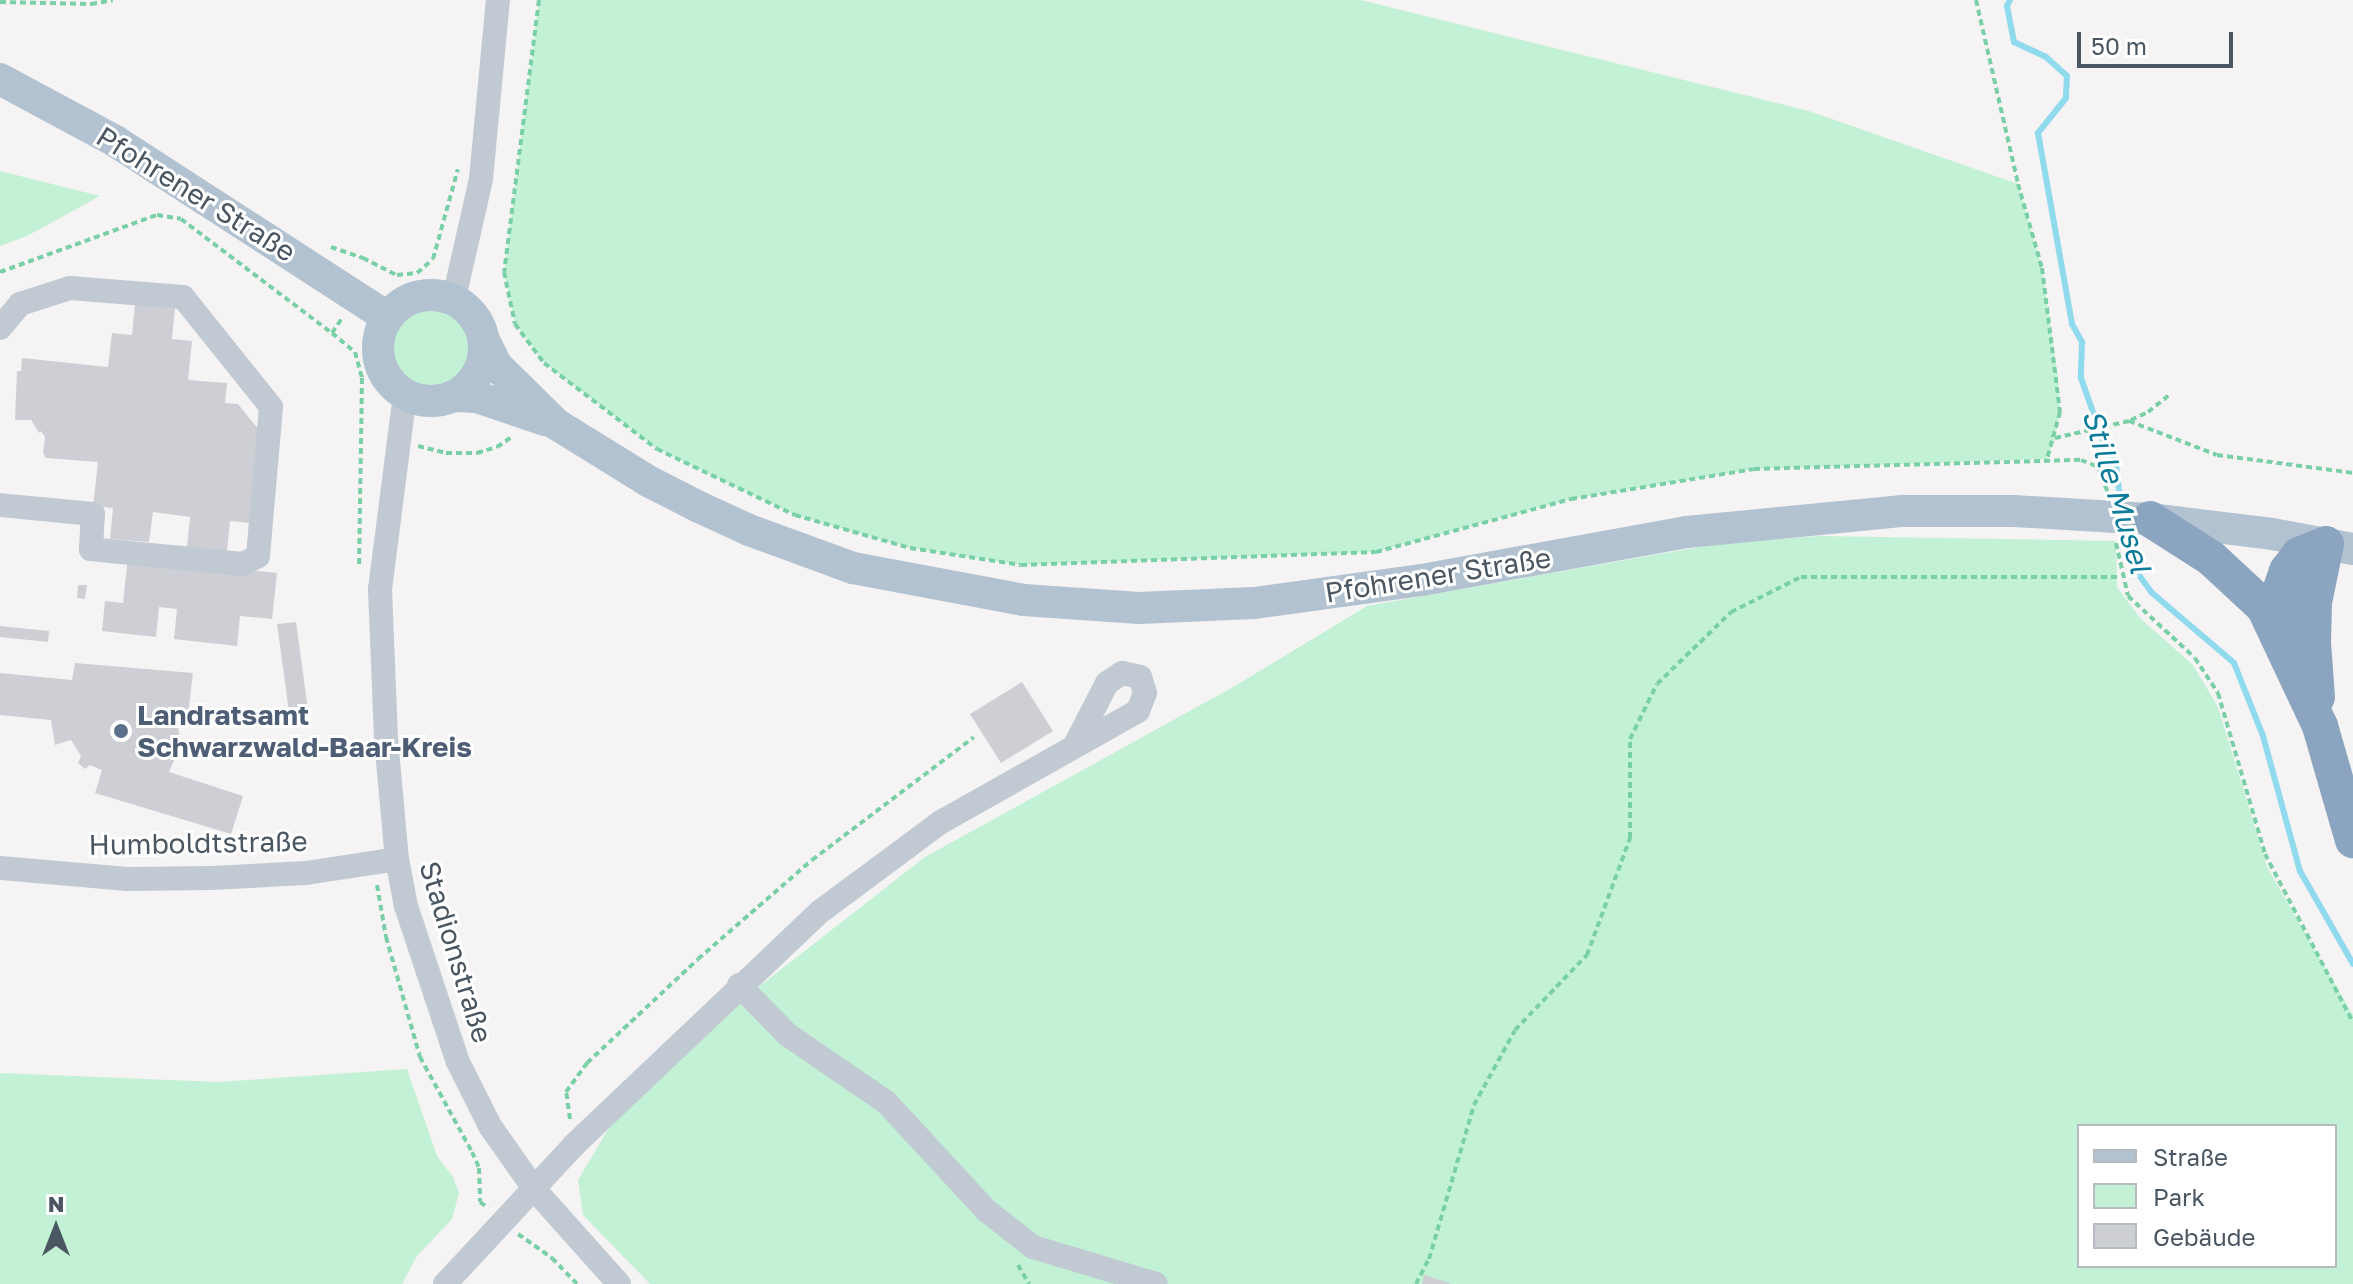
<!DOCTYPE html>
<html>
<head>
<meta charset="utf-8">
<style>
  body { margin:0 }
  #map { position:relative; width:2353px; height:1284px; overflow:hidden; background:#f5f3f3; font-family:"Golos Text",sans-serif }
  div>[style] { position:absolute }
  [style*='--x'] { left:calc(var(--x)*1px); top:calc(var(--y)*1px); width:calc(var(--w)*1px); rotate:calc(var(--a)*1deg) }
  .green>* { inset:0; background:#c3f1d5 }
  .round { border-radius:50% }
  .stream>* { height:6px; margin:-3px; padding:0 3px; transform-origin:3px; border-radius:3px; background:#90daee }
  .building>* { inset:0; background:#cdcfd5 }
  .path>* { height:4px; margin-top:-2px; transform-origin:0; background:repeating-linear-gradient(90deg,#7ad0a6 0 6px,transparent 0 10px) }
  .minor>* { height:24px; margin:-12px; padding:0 12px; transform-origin:12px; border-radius:12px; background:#c1cad2 }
  .major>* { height:32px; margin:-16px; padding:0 16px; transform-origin:16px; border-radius:16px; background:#b3c2d1 }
  .major>.ring { margin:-16px; padding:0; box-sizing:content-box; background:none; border:32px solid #b3c2d1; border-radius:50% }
  .highway>* { height:36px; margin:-18px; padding:0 18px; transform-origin:18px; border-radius:18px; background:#8ba5c1 }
  .dots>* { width:22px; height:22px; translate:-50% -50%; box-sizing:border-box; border:4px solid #fff; border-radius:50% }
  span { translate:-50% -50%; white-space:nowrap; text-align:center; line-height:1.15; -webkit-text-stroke:6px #fff; paint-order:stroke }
  .street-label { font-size:28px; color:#4a5661 }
  .service-label { font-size:28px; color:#4e5e75; font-weight:700 }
  .left { translate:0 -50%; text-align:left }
  .water-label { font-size:30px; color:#0c7c9b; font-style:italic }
  .legend { position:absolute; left:2077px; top:1124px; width:260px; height:144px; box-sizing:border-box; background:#fff; border:2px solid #b7bbc0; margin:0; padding:10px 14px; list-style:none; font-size:24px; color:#4a5661 }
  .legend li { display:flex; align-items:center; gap:16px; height:40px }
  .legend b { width:40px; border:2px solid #b7bbc0 }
  .north { position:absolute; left:16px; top:1188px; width:80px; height:80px; -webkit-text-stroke:6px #fff; paint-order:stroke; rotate:0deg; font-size:22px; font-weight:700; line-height:32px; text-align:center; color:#4a5661 }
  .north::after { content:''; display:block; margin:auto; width:28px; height:36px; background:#4a5661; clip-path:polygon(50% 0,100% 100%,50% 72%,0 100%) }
  .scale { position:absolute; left:2077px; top:32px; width:156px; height:36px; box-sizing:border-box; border:4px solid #4a5661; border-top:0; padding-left:10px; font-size:24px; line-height:28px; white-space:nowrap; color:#4a5661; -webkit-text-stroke:6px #fff; paint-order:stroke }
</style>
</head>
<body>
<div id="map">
  <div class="green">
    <i style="clip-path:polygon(539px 0,1361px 0,1809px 111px,2018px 184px,2042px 268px,2058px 377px,2060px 412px,2055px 438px,2047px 459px,1754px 469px,1571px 499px,1375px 552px,1021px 565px,910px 548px,795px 515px,657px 449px,544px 363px,515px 324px,504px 272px)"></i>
    <i style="clip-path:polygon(0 171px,100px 196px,27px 236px,0 246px)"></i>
    <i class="round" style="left:386px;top:301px;width:92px;height:92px"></i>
    <i style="clip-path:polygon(evenodd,1818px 536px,2116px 541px,2117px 587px,2140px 618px,2193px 665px,2218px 707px,2267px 867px,2353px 1015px,2353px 1284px,650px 1284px,583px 1215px,578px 1180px,610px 1126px,743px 999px,925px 857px,1235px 686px,1367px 606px,1716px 544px,1818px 536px,2079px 1126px,2335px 1126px,2335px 1266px,2079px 1266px,2079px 1126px)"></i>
    <i style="clip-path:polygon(407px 1069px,437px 1156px,453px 1177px,459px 1193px,452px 1219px,417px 1256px,402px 1284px,0 1284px,0 1073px,218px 1082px)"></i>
  </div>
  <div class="stream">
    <i style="--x:2010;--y:0;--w:7;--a:117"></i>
    <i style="--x:2007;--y:6;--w:37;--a:79"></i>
    <i style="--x:2014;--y:42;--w:35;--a:25"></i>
    <i style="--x:2046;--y:57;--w:28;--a:42"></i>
    <i style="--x:2067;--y:76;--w:22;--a:93"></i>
    <i style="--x:2066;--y:98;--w:45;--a:128.7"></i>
    <i style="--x:2038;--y:133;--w:194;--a:79.9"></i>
    <i style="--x:2072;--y:324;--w:21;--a:61"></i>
    <i style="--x:2082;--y:342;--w:36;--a:92"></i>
    <i style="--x:2081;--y:378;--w:72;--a:70.6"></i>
    <i style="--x:2105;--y:446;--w:22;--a:60"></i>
    <i style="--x:2116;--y:465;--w:42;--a:83.2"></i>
    <i style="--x:2126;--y:529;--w:43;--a:76.6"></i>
    <i style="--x:2136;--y:571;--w:26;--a:54"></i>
    <i style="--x:2151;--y:592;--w:109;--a:40.5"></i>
    <i style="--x:2234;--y:663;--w:79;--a:68.3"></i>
    <i style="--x:2263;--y:736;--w:140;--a:74.7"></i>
    <i style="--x:2300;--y:871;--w:107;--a:60.3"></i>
  </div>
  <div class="building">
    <i style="clip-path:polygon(135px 303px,175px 308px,172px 339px,192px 341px,188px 380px,227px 383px,225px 403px,238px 404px,259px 430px,250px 523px,230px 521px,227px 551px,187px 547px,190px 517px,153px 512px,149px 542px,110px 539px,113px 508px,93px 506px,98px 462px,46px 458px,43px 453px,45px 437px,41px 431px,39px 433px,31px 420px,15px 420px,17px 371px,21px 371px,22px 358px,108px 367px,112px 333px,132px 335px)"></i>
    <i style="clip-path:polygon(128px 557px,277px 573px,272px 619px,240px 616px,237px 646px,174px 639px,177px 609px,159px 607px,156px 637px,102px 631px,105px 601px,123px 603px)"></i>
    <i style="clip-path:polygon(78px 585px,87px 585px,85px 599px,77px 598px)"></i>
    <i style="clip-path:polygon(296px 622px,309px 717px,290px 719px,277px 624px)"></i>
    <i style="clip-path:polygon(0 626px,49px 631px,48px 642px,0 637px)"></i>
    <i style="clip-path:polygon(75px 663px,193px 673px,188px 714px,176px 714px,181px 745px,169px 772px,243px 796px,231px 834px,95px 793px,102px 770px,90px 765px,85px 769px,78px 763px,81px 756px,71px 740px,55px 745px,51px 720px,0 715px,0 673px,72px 680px)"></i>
    <i style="clip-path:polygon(1022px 682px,1053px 731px,1001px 763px,970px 714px)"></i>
    <i style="clip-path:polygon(1424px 1275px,1450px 1283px,1450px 1284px,1422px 1284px)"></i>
  </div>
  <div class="path">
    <i style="--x:539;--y:0;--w:274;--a:97.3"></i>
    <i style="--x:504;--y:272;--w:53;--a:78.1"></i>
    <i style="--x:515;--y:324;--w:49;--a:53.4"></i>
    <i style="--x:544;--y:363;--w:142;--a:37.3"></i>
    <i style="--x:657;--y:449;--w:153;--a:25.6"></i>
    <i style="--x:795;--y:515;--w:120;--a:16"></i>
    <i style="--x:910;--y:548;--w:112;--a:8.7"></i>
    <i style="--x:1021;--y:565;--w:355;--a:-2.1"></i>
    <i style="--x:1376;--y:552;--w:202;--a:-15.2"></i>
    <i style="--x:1571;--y:499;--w:185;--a:-9.3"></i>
    <i style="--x:1754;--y:469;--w:327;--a:-1.6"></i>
    <i style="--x:2081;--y:460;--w:18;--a:22"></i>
    <i style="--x:2098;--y:467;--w:26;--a:69"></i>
    <i style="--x:1976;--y:0;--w:189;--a:77.1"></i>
    <i style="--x:2018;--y:184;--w:87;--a:74.1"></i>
    <i style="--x:2042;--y:268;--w:145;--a:82.9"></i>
    <i style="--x:2060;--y:412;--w:49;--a:105.5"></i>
    <i style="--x:0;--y:2;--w:91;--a:1.3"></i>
    <i style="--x:91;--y:4;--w:22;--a:-10"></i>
    <i style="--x:331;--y:247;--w:34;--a:19"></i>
    <i style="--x:363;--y:258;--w:38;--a:27"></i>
    <i style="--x:397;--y:275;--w:20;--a:-6"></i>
    <i style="--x:417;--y:273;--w:21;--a:-41"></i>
    <i style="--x:433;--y:259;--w:93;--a:-74.5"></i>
    <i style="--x:0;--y:272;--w:167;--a:-20"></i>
    <i style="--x:157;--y:215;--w:24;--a:9"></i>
    <i style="--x:181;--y:219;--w:189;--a:37.1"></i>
    <i style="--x:332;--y:333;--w:30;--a:40"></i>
    <i style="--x:355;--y:352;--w:27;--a:75"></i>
    <i style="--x:362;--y:378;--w:187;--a:90.9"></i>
    <i style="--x:332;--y:333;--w:18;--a:-56"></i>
    <i style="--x:2131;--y:420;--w:19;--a:-25"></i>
    <i style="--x:2148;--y:412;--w:28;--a:-39"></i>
    <i style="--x:2055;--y:438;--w:76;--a:-12.9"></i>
    <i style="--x:2129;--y:421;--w:94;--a:21.1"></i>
    <i style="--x:2217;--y:455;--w:137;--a:7.5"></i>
    <i style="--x:418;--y:446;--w:29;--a:14"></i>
    <i style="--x:446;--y:453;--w:31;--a:0"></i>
    <i style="--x:477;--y:453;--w:21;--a:-17"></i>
    <i style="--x:497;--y:447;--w:18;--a:-34"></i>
    <i style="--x:2116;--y:543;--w:54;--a:77.2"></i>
    <i style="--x:2128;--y:596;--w:91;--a:42.8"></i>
    <i style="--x:2195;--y:658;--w:42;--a:56.7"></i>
    <i style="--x:2218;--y:693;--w:168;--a:73.7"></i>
    <i style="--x:2265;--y:854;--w:190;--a:62.4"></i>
    <i style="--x:377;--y:885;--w:53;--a:80.2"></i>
    <i style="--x:386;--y:937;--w:125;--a:74.2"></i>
    <i style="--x:420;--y:1057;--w:108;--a:61.3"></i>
    <i style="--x:472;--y:1152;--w:17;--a:66"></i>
    <i style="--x:479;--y:1168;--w:34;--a:88"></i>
    <i style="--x:480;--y:1202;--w:10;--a:37"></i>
    <i style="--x:570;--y:1119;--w:27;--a:-98"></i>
    <i style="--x:566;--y:1092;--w:36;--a:-54"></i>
    <i style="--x:587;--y:1063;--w:152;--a:-43.1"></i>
    <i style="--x:698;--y:959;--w:151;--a:-41"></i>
    <i style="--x:812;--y:860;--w:203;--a:-37.2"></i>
    <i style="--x:518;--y:1234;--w:42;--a:35.2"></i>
    <i style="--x:552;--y:1258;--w:36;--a:46"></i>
    <i style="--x:1018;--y:1265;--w:22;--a:60"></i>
    <i style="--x:1416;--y:1284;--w:28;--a:-63"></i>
    <i style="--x:1429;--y:1259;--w:160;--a:-73.7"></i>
    <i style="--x:1474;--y:1105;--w:85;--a:-61.3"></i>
    <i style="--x:1515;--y:1030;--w:104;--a:-46.2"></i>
    <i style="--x:1587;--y:955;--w:125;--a:-69.8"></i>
    <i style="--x:1630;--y:838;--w:99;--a:-90"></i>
    <i style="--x:1630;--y:739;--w:61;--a:-63.9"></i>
    <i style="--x:1657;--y:684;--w:103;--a:-44.2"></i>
    <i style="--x:1731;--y:612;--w:78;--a:-26.6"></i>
    <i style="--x:1801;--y:577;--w:320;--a:0"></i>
  </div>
  <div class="minor">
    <i style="--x:454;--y:298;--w:122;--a:-77.2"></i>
    <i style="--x:481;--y:179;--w:180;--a:-84.6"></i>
    <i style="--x:0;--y:328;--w:31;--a:-50"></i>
    <i style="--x:20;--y:304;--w:52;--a:-17.7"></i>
    <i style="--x:70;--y:288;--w:113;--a:4.6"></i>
    <i style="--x:183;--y:297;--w:141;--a:51.3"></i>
    <i style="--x:271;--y:407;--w:150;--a:95"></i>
    <i style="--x:258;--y:556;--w:17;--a:152"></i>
    <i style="--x:243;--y:564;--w:153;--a:-174.4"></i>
    <i style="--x:91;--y:549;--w:35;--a:-87"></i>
    <i style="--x:93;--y:514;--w:93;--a:-174.5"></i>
    <i style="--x:405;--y:394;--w:197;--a:97.3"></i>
    <i style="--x:380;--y:589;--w:150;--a:87.7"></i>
    <i style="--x:386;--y:739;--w:121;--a:84.8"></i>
    <i style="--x:397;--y:859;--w:48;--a:79.2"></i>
    <i style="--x:406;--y:906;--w:164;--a:71.6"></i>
    <i style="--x:458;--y:1062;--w:72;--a:63.4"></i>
    <i style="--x:490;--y:1126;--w:78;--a:54.9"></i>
    <i style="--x:535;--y:1190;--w:126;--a:48.2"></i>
    <i style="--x:0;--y:868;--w:128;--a:4.9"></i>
    <i style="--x:128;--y:879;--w:83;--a:-0.7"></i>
    <i style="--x:211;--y:878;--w:95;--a:-3"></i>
    <i style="--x:306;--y:873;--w:92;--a:-8.7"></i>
    <i style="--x:739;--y:985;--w:70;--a:45.6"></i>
    <i style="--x:788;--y:1035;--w:119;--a:34.4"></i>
    <i style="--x:886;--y:1102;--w:149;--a:47.2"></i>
    <i style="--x:987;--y:1211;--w:58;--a:38"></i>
    <i style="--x:1033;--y:1247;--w:128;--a:16.7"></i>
    <i style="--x:445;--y:1284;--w:190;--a:-47.1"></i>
    <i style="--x:574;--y:1145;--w:340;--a:-43.5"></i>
    <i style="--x:821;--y:911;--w:149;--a:-36.6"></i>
    <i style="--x:941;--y:822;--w:226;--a:-29.4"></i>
    <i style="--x:1138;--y:711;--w:19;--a:-69"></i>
    <i style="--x:1145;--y:693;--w:17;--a:-107"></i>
    <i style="--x:1140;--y:677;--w:18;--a:-167"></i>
    <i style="--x:1122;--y:673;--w:18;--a:146"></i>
    <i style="--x:1107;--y:683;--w:70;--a:117.3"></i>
  </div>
  <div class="major">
    <i style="--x:0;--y:79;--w:131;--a:28.3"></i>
    <i style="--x:115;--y:141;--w:324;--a:32.9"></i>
    <i class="ring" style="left:378px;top:295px;width:74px;height:74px"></i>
    <i style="--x:484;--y:340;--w:28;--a:64"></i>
    <i style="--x:496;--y:365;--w:84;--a:44.5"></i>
    <i style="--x:556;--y:424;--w:110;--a:31.7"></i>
    <i style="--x:650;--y:482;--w:55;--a:27"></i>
    <i style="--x:699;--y:507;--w:55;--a:24.7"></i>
    <i style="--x:749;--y:530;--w:111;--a:20.1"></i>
    <i style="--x:853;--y:568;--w:174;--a:10.6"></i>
    <i style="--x:1024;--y:600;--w:115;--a:4"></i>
    <i style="--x:1139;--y:608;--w:115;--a:-2.5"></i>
    <i style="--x:1254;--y:603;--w:170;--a:-7.8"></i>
    <i style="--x:1422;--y:580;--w:269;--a:-10.3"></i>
    <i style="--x:1687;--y:532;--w:217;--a:-5.6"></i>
    <i style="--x:1903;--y:511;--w:111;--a:0"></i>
    <i style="--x:2014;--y:511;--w:136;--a:3.4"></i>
    <i style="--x:2150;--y:519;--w:123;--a:7"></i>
    <i style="--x:2272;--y:534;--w:82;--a:10.5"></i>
    <i style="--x:456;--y:396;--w:21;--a:3"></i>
    <i style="--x:477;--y:397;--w:72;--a:18.7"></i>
  </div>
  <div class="highway">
    <i style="--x:2150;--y:519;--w:72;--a:32.6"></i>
    <i style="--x:2211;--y:558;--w:72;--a:42.8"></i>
    <i style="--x:2264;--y:607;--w:132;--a:64.8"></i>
    <i style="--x:2320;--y:726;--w:119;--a:73.9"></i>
    <i style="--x:2279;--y:634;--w:37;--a:-92"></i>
    <i style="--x:2278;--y:597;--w:28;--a:-71"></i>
    <i style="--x:2287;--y:571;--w:20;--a:-53"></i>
    <i style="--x:2299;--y:555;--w:29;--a:-22"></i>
    <i style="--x:2317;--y:697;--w:54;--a:-94.2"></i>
    <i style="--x:2313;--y:643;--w:41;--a:-88.6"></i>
    <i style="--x:2314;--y:602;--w:59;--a:-78.3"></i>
  </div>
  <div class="dots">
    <i style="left:121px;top:731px;background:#5c6f8a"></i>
  </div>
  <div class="street-label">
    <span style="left:196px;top:194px;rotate:32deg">Pfohrener Straße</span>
    <span style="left:1438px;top:575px;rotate:-9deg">Pfohrener Straße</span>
    <span style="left:198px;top:843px;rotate:-1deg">Humboldtstraße</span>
    <span style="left:456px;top:952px;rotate:73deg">Stadionstraße</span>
  </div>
  <div class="service-label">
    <span class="left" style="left:137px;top:731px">Landratsamt<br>Schwarzwald-Baar-Kreis</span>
  </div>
  <div class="water-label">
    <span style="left:2117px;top:491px;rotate:73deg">Stille Musel</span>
  </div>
  <ul class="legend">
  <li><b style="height:10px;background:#b3c2d1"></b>Straße</li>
  <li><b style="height:22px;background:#c3f1d5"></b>Park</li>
  <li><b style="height:22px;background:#cdcfd5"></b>Gebäude</li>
  </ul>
  <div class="north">N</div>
  <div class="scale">50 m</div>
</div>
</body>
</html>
